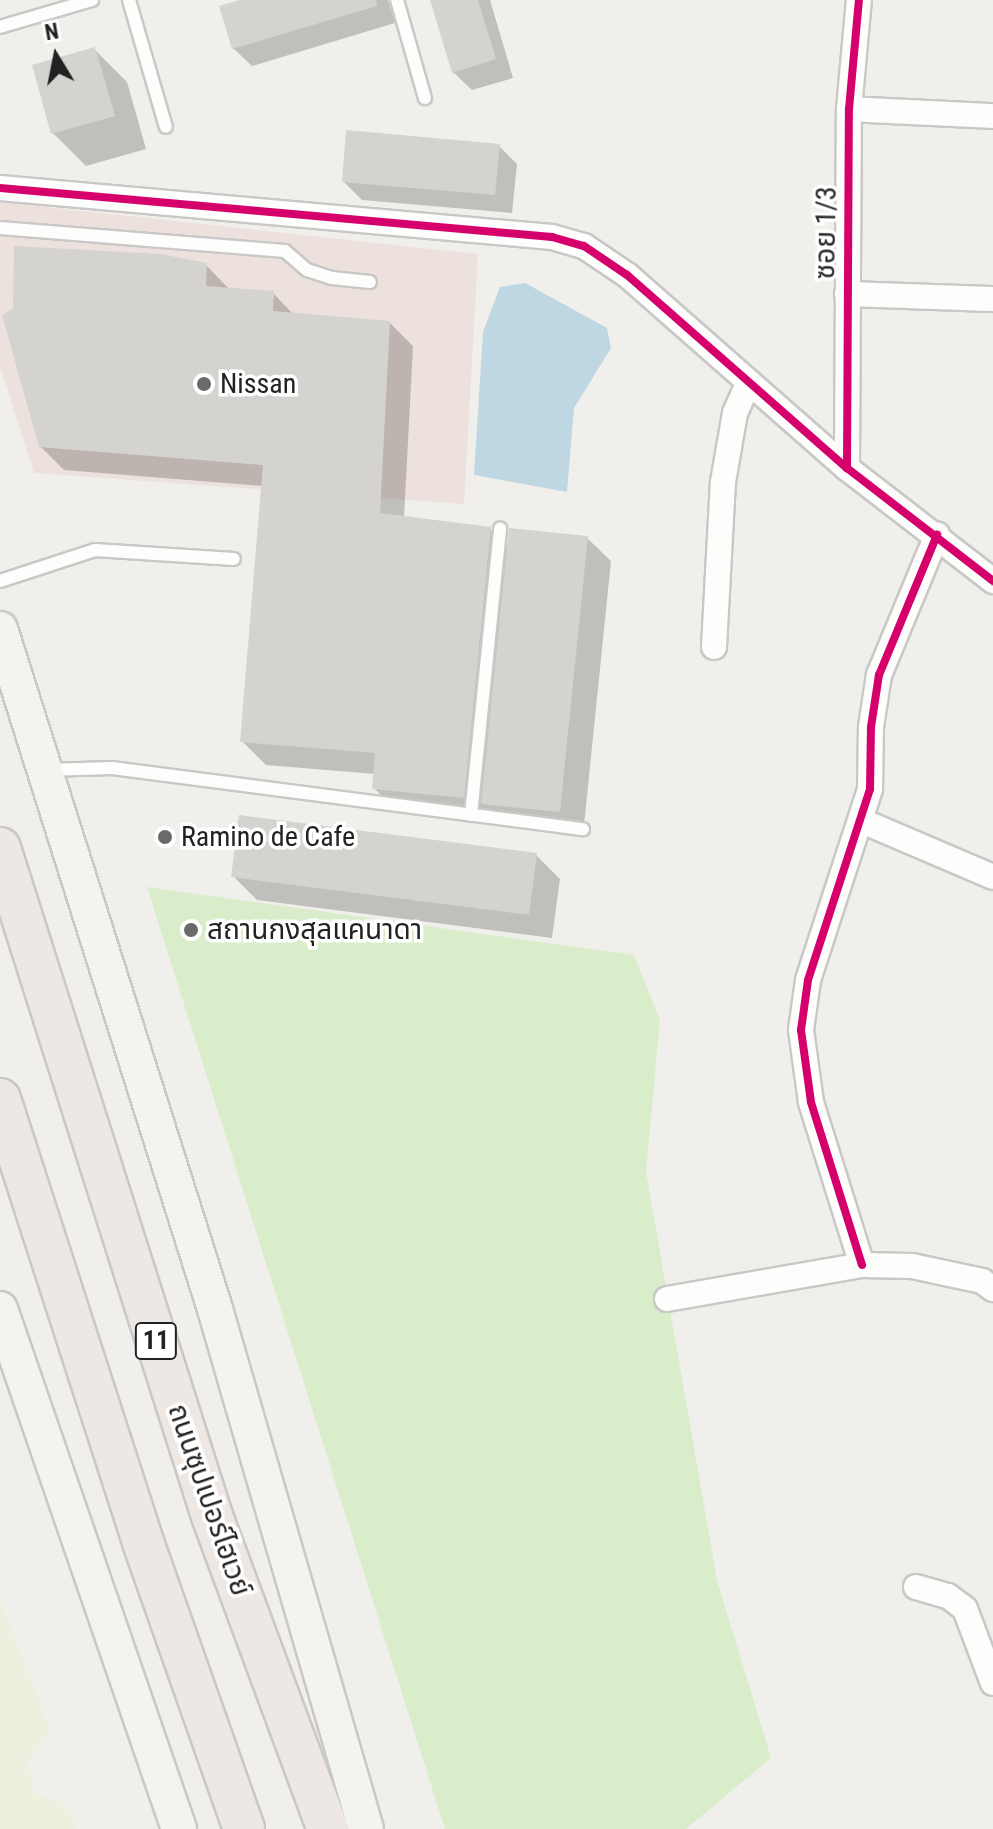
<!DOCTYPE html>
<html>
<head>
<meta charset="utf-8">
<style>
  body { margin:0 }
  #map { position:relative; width:993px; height:1829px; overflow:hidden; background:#f0efeb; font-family:"Roboto Condensed","Noto Sans Thai",sans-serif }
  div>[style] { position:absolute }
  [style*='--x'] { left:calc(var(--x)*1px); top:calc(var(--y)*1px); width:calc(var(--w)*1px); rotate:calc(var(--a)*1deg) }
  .commercial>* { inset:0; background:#ede1dd }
  .farmland>* { inset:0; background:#edf0df }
  .grass>* { inset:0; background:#d9edcb }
  .water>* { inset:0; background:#bfd6e3 }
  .shadow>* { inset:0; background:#0003 }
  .building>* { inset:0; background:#d4d3d0 }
  .roads { filter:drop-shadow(2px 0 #c9c8c7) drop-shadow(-2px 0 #c9c8c7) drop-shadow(0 2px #c9c8c7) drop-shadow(0 -2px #c9c8c7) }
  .service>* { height:12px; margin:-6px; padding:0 6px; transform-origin:6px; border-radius:6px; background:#fdfdfc }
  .minor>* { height:24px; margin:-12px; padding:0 12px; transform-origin:12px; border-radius:12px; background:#fdfdfc }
  .secondary>* { height:34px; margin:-17px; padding:0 17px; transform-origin:17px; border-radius:17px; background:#f3f4ed }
  .trunk>* { height:40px; margin:-20px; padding:0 20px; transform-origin:20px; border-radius:20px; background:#eee8e4 }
  .cycleway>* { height:8px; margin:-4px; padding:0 4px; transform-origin:4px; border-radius:4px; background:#d6006c }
  .dots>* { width:22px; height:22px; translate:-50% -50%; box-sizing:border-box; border:4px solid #fff; border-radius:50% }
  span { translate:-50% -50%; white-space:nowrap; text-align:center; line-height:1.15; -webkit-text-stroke:7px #fff; paint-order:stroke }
  .shield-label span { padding:2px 6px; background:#fff; border:2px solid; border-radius:6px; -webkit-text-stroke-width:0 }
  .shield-label { font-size:26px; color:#222; font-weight:700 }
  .street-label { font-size:28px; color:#222 }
  .poi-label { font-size:28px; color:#222 }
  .left { translate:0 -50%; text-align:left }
  .north { position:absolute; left:16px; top:16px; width:80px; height:80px; -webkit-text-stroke:6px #fff; paint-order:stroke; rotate:350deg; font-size:22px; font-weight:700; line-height:32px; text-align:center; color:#222 }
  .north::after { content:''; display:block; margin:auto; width:28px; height:36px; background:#222; clip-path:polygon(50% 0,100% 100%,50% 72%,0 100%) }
</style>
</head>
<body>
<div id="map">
  <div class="commercial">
    <i style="clip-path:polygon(0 202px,478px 254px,464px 504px,34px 473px,0 366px)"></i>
  </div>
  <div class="farmland">
    <i style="clip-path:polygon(0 1599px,50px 1730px,27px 1761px,34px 1793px,67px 1805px,78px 1829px,0 1829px)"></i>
  </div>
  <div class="grass">
    <i style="clip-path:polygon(147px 887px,634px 955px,660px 1020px,646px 1172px,717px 1580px,771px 1758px,686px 1829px,445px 1829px)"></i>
  </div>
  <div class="water">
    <i style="clip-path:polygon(525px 283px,607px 328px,611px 348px,574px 408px,567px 492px,474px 475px,483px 332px,500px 287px)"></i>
  </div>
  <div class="shadow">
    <i style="clip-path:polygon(247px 0,388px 0,395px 23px,252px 66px,233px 48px)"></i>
    <i style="clip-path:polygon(432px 0,490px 0,513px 78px,472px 90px,453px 72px)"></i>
    <i style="clip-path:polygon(94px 49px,127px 82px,146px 149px,86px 166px,53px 133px)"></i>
    <i style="clip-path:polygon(499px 146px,517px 164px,512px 213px,362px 200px,344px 182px)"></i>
    <i style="clip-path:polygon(206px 265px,230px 290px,273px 293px,294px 315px,389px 322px,413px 346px,404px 518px,490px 529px,509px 547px,587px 538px,611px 561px,583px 835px,507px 827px,488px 808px,487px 820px,398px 812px,374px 788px,375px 774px,266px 765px,242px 741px,263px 486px,64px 470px,40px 446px)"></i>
    <i style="clip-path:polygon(536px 855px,560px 879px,552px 938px,257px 900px,233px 876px)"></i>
  </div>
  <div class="building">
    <i style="clip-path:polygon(240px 0,376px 0,377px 6px,232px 49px,219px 6px)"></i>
    <i style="clip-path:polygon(430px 0,478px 0,496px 59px,452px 73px)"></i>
    <i style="clip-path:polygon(95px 47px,115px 116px,51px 134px,32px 65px)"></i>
    <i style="clip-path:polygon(346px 130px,500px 144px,495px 195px,342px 182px)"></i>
    <i style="clip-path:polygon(14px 246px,160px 254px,207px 263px,206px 286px,274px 291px,273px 311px,390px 321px,380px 513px,491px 527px,464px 798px,372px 789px,375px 753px,240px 742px,263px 465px,39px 447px,2px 315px,13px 309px)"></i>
    <i style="clip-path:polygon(509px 528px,588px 536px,560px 812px,481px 804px)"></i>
    <i style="clip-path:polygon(239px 815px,537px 853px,529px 915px,231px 877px)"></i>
  </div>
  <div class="roads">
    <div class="service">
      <i style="--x:129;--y:0;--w:132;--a:73.8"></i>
      <i style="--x:397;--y:0;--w:102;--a:74.1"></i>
      <i style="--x:0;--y:27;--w:96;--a:-16.4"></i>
      <i style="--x:0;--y:228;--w:286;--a:4.6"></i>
      <i style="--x:285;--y:251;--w:29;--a:41"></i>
      <i style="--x:307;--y:270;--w:26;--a:18"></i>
      <i style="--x:332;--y:278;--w:38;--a:6"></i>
      <i style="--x:0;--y:581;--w:100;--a:-18.1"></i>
      <i style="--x:95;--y:550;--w:139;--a:3.7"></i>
      <i style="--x:46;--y:770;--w:66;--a:-1.7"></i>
      <i style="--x:112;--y:768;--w:475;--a:7.4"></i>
      <i style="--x:471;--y:815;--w:288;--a:-84.2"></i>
    </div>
    <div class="minor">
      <i style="--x:849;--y:109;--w:144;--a:2.8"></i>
      <i style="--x:0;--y:188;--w:554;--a:5.07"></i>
      <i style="--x:552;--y:237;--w:33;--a:16"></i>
      <i style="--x:584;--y:246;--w:52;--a:34"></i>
      <i style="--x:627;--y:275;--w:293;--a:41.3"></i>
      <i style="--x:847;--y:468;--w:185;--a:37.7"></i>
      <i style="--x:847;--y:294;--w:146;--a:2"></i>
      <i style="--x:847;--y:468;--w:359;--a:-89.7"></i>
      <i style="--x:849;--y:109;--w:109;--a:-84.8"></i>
      <i style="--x:714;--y:647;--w:165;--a:-86.9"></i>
      <i style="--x:723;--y:482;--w:70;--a:-80.1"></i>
      <i style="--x:735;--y:413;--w:32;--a:-66"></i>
      <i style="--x:862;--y:821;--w:142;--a:23.1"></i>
      <i style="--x:862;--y:1265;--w:171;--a:-107.4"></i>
      <i style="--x:811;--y:1102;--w:73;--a:-97.9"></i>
      <i style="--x:801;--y:1030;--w:50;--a:-82"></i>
      <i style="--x:808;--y:980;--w:201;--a:-72"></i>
      <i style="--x:870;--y:789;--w:62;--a:-89.1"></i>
      <i style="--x:871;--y:727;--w:53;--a:-81.3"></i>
      <i style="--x:879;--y:675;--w:152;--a:-67.5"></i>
      <i style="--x:667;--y:1299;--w:198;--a:-9.9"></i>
      <i style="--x:862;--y:1265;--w:50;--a:1.1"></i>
      <i style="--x:912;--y:1266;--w:72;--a:12.1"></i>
      <i style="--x:982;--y:1281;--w:14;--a:36"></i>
      <i style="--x:916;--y:1587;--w:33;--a:16"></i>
      <i style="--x:948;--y:1596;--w:21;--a:37"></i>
      <i style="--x:965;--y:1609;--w:79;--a:69.3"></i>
    </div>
    <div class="secondary">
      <i style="--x:0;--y:629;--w:713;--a:72.45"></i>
      <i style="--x:215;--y:1309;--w:541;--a:73.81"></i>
      <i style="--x:0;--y:1309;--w:550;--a:71"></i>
    </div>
    <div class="trunk">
      <i style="--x:0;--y:848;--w:701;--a:72.39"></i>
      <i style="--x:212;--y:1516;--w:334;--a:69.7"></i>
      <i style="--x:0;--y:1099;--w:466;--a:72.1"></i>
      <i style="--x:143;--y:1542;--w:304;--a:70.6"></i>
    </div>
  </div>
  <div class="cycleway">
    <i style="--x:0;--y:188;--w:554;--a:5.07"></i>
    <i style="--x:552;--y:237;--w:33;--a:16"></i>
    <i style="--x:584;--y:246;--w:52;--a:34"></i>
    <i style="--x:627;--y:275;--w:293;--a:41.3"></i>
    <i style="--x:847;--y:468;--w:185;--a:37.7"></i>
    <i style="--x:847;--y:468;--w:359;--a:-89.7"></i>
    <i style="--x:849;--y:109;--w:109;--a:-84.8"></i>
    <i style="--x:862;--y:1265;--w:171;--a:-107.4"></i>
    <i style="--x:811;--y:1102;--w:73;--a:-97.9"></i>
    <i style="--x:801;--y:1030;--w:50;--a:-82"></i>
    <i style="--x:808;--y:980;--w:201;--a:-72"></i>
    <i style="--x:870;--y:789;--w:62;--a:-89.1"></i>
    <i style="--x:871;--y:727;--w:53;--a:-81.3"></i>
    <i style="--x:879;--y:675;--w:152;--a:-67.5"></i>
  </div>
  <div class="dots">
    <i style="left:204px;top:384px;background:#6a6a68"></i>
    <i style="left:165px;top:837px;background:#6a6a68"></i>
    <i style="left:191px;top:930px;background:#6a6a68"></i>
  </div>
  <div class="shield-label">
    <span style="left:156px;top:1341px">11</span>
  </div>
  <div class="street-label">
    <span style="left:826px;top:233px;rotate:-89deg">ซอย 1/3</span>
    <span style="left:209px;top:1500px;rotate:71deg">ถนนซุปเปอร์ไฮเวย์</span>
  </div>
  <div class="poi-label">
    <span class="left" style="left:220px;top:384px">Nissan</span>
    <span class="left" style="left:181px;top:837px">Ramino de Cafe</span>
    <span class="left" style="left:207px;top:930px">สถานกงสุลแคนาดา</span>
  </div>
  <div class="north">N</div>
</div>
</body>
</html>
